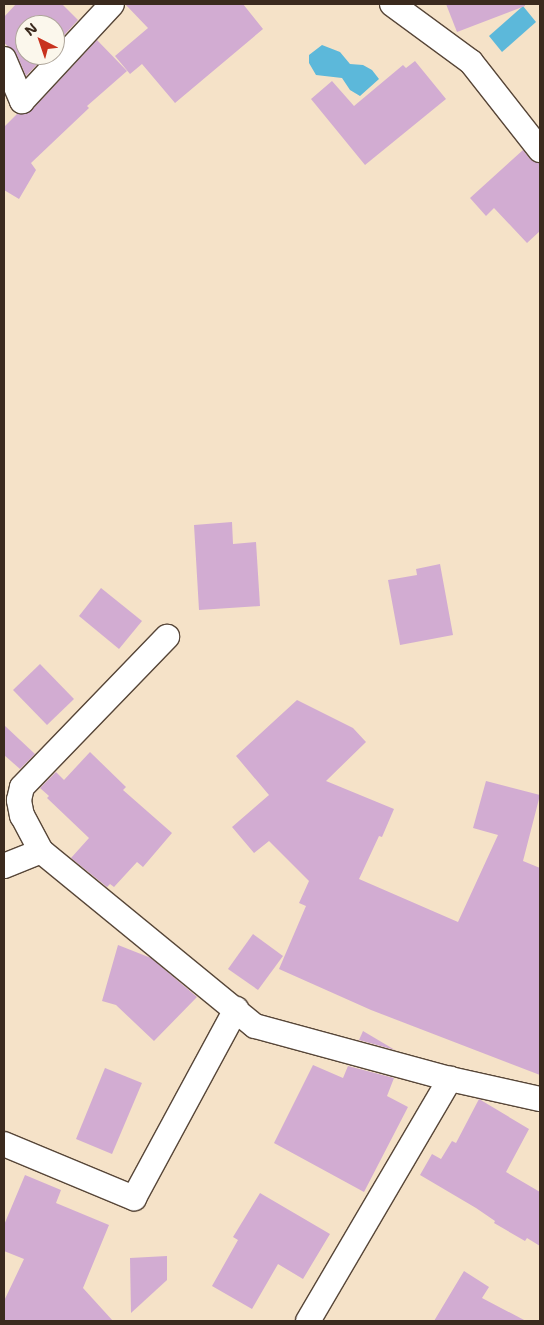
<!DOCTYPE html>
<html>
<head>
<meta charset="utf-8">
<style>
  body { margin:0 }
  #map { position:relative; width:544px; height:1325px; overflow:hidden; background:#f5e2c8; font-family:"Shantell Sans",sans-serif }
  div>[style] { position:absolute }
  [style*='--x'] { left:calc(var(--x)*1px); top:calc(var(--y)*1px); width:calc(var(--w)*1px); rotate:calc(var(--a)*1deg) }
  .water>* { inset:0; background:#5cb8da }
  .building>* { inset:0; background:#d2acd2 }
  .roads { filter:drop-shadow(1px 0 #574638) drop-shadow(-1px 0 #574638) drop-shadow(0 1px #574638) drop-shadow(0 -1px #574638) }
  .street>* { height:24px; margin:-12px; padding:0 12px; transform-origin:12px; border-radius:12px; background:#fff }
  span { translate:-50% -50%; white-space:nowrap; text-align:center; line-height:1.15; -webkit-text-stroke:4.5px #fbf7ec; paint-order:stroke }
  .frame { position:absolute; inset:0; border:5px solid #3b2a1e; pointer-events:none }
  .north { position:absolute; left:15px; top:15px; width:50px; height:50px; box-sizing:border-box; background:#fbf7ec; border:1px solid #aea59a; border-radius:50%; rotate:319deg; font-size:14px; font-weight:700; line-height:20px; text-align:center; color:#3b2a1e }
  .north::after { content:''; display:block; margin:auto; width:18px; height:22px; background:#c8321e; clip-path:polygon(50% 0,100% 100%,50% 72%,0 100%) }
</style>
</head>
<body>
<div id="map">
  <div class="water">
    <i style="clip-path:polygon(523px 6px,536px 22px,502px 52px,489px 36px)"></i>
    <i style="clip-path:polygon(322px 45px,340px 52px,350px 64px,363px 65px,372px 70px,379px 79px,360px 96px,350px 90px,342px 78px,316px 75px,309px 63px,309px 55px)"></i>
  </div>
  <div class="building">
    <i style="clip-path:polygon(16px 4px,62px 4px,78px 20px,55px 45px,55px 25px,25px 25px,25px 55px,46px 55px,26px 76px,16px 53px,4px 43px,4px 17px)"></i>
    <i style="clip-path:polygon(125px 4px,243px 4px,263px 29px,175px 103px,142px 64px,130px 74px,115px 56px,148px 28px)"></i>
    <i style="clip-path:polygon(446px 4px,525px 4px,525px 6px,457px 32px)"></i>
    <i style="clip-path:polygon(97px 40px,127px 71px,87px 106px,89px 108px,31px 163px,36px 170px,19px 199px,4px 190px,4px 127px,17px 114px,26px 114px,32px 110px)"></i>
    <i style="clip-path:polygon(415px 61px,446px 99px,365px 165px,311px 99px,332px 81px,354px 106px,403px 65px,406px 68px)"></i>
    <i style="clip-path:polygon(523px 150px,530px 159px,540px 163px,540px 231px,527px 243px,494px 208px,486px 216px,470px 198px)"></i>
    <i style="clip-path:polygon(232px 522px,233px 544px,256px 542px,260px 606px,199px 610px,194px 525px)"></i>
    <i style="clip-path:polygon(440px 564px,453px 635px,400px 645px,388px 580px,417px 575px,416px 569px)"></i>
    <i style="clip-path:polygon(101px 588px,142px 621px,119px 649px,79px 616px)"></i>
    <i style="clip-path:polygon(40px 664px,74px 699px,47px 725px,13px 690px)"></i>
    <i style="clip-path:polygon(297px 700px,353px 728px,366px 742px,326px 781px,394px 809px,382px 837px,379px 836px,359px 879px,458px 922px,498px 835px,473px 828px,486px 781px,540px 795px,523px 861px,540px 868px,540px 1075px,371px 1010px,279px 969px,306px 906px,299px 903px,309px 881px,269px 841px,254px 853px,232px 827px,269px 795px,236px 756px)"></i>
    <i style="clip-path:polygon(4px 725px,35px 754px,20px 769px,4px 755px)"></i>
    <i style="clip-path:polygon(90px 752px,126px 787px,123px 790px,172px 833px,143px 867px,137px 862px,114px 887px,110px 884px,107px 887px,71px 858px,89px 838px,47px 798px,49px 796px,40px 788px,56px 772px,64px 780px)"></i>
    <i style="clip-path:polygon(253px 934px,283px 956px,258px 990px,228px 969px)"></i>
    <i style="clip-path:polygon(118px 945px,151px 958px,197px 997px,154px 1041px,116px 1005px,102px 1001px)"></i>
    <i style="clip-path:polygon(363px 1031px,395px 1050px,359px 1040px)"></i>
    <i style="clip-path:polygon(313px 1065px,343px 1078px,348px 1066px,394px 1078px,387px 1096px,408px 1107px,364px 1192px,274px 1143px)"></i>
    <i style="clip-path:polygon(105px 1068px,142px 1083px,112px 1154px,76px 1139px)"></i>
    <i style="clip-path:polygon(479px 1099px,529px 1129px,506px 1172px,540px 1192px,540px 1246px,527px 1238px,525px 1241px,494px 1223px,495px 1221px,476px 1208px,420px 1175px,432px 1154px,441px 1159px,452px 1141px,456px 1143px)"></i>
    <i style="clip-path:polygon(25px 1175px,61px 1190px,56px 1203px,109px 1225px,83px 1288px,113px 1321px,4px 1321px,4px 1301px,24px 1259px,4px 1251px,4px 1225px)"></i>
    <i style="clip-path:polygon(260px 1193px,330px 1234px,303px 1279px,278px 1264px,252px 1309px,212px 1286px,238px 1240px,233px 1237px)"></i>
    <i style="clip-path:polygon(167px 1256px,167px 1280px,131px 1313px,130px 1258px)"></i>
    <i style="clip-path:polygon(464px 1271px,489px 1287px,482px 1298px,526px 1321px,434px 1321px)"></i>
  </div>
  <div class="roads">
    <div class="street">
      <i style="--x:392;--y:4;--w:98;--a:36.3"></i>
      <i style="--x:471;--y:62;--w:112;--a:51.9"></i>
      <i style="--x:4;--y:59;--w:46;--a:66.8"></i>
      <i style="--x:22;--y:101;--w:132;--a:-47.1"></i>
      <i style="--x:41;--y:851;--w:40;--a:-118"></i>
      <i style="--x:22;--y:816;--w:16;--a:-101"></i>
      <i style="--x:19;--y:800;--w:13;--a:-77"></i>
      <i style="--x:22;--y:787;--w:209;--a:-46"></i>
      <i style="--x:4;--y:866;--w:40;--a:-22"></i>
      <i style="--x:41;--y:851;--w:276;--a:39.3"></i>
      <i style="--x:255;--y:1026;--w:202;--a:15.2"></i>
      <i style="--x:450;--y:1079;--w:92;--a:12.5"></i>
      <i style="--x:4;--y:1144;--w:141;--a:22.6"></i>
      <i style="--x:134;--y:1198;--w:215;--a:-61.6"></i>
      <i style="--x:308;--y:1321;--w:281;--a:-59.6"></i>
    </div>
  </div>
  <div class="frame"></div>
  <div class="north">N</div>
</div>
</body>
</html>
